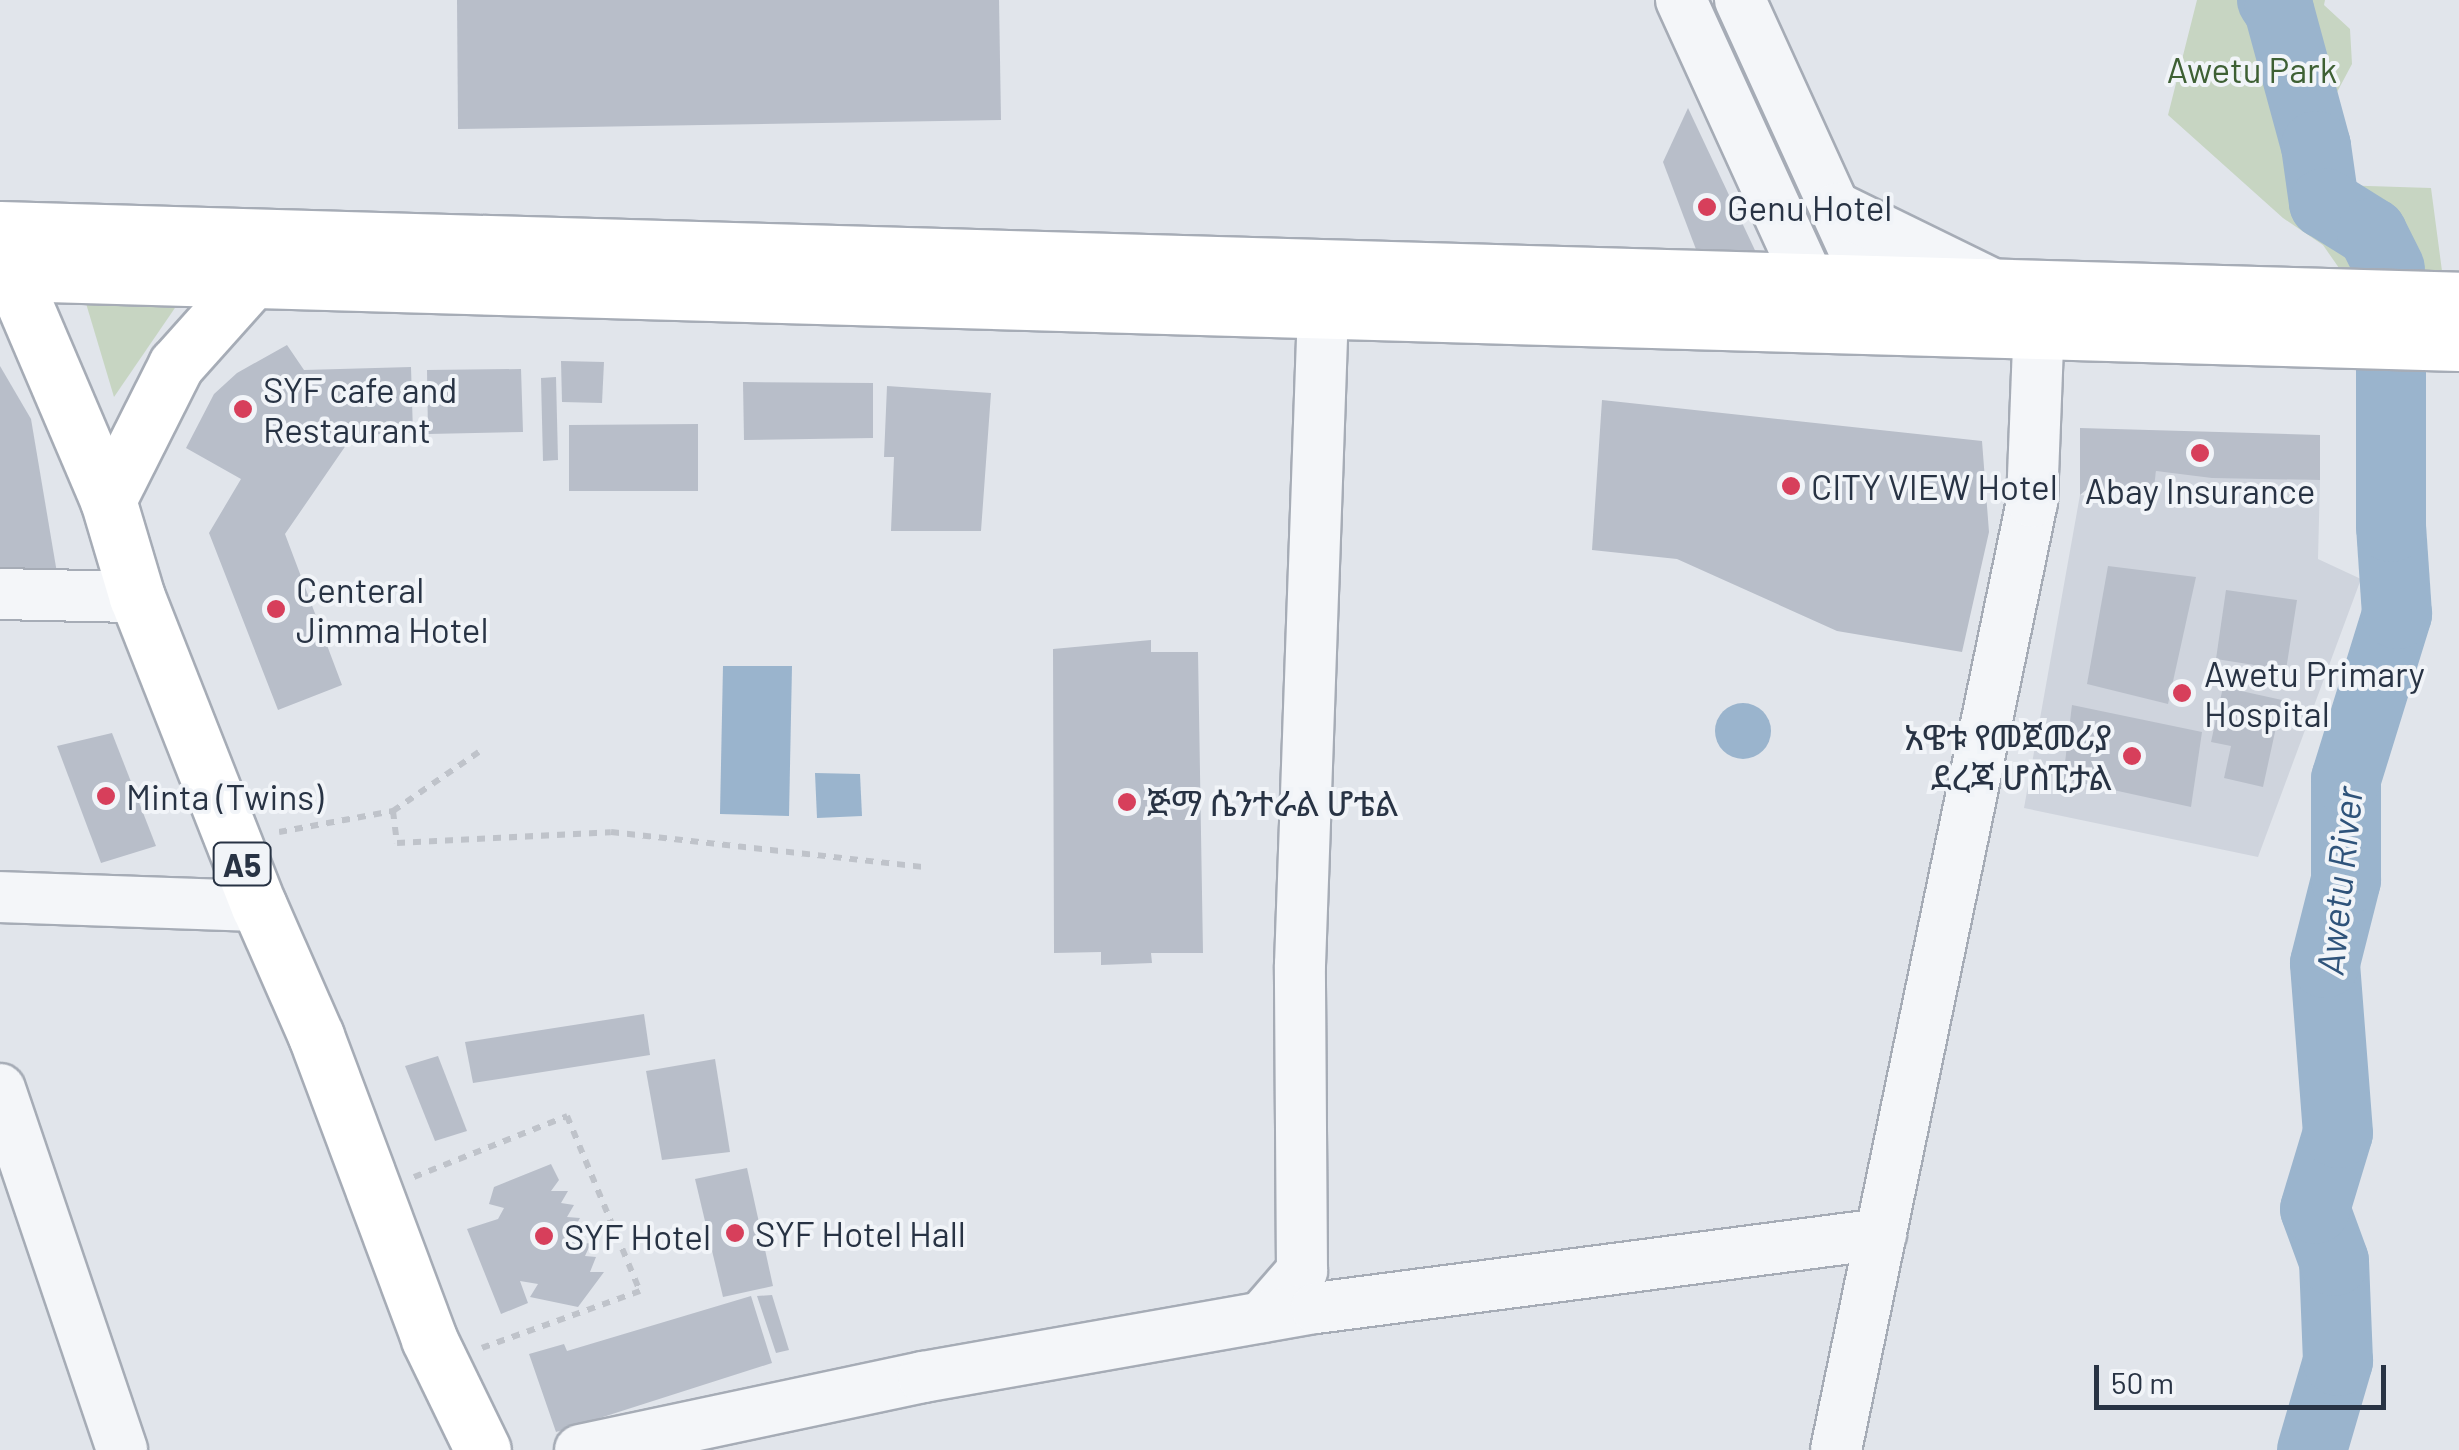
<!DOCTYPE html>
<html>
<head>
<meta charset="utf-8">
<style>
  body { margin:0 }
  #map { position:relative; width:2459px; height:1450px; overflow:hidden; background:#e1e5eb; font-family:Barlow,"Noto Sans Ethiopic",sans-serif }
  div>[style] { position:absolute }
  [style*='--x'] { left:calc(var(--x)*1px); top:calc(var(--y)*1px); width:calc(var(--w)*1px); rotate:calc(var(--a)*1deg) }
  .built>* { inset:0; background:#cfd4dd }
  .green>* { inset:0; background:#c7d5c2 }
  .water>* { inset:0; background:#9ab4cd }
  .round { border-radius:50% }
  .river>* { height:70px; margin:-35px; padding:0 35px; transform-origin:35px; border-radius:35px; background:#9ab4cd }
  .building>* { inset:0; background:#b8bec9 }
  .path>* { height:6px; margin-top:-3px; transform-origin:0; background:repeating-linear-gradient(90deg,#bfc3ca 0 8px,transparent 0 16px) }
  .roads { filter:drop-shadow(2px 0 #a6acb6) drop-shadow(-2px 0 #a6acb6) drop-shadow(0 2px #a6acb6) drop-shadow(0 -2px #a6acb6) }
  .minor>* { height:50px; margin:-25px; padding:0 25px; transform-origin:25px; border-radius:25px; background:#f4f6f9 }
  .major>* { height:55px; margin:-27.5px; padding:0 27.5px; transform-origin:27.5px; border-radius:27.5px; background:#fff }
  .highway>* { height:55px; margin:-27.5px; padding:0 27.5px; transform-origin:27.5px; border-radius:27.5px; background:#fff }
  .dots>* { width:28px; height:28px; translate:-50% -50%; box-sizing:border-box; border:5px solid #f1f4f8; border-radius:50% }
  span { translate:-50% -50%; white-space:nowrap; text-align:center; line-height:1.15; -webkit-text-stroke:8px #f1f4f8; paint-order:stroke }
  .shield-label span { padding:2px 8px; background:#f1f4f8; border:2px solid; border-radius:8px; -webkit-text-stroke-width:0 }
  .shield-label { font-size:32px; color:#283344; font-weight:700 }
  .park-label { font-size:35px; color:#3e6034 }
  .poi-label { font-size:35px; color:#283344 }
  .left { translate:0 -50%; text-align:left }
  .right { translate:-100% -50%; text-align:right }
  .water-label { font-size:38px; color:#2f537a; font-style:italic }
  .scale { position:absolute; left:2094px; top:1365px; width:292px; height:45px; box-sizing:border-box; border:5px solid #283344; border-top:0; padding-left:12px; font-size:30px; line-height:35px; white-space:nowrap; color:#283344; -webkit-text-stroke:8px #f1f4f8; paint-order:stroke }
</style>
</head>
<body>
<div id="map">
  <div class="built">
    <i style="clip-path:polygon(2156px 471px,2320px 480px,2318px 559px,2361px 579px,2258px 857px,2024px 808px,2080px 495px,2150px 501px)"></i>
  </div>
  <div class="green">
    <i style="clip-path:polygon(2197px 0,2325px 0,2324px 5px,2350px 29px,2352px 64px,2336px 94px,2307px 111px,2316px 146px,2337px 185px,2431px 188px,2442px 271px,2339px 268px,2323px 245px,2283px 218px,2168px 115px)"></i>
    <i style="clip-path:polygon(85px 300px,179px 302px,114px 397px)"></i>
  </div>
  <div class="water">
    <i style="clip-path:polygon(723px 666px,792px 666px,789px 816px,720px 814px)"></i>
    <i class="round" style="left:1715px;top:703px;width:56px;height:56px"></i>
    <i style="clip-path:polygon(815px 773px,860px 774px,862px 816px,817px 818px)"></i>
  </div>
  <div class="river">
    <i style="--x:2272;--y:0;--w:12;--a:55"></i>
    <i style="--x:2279;--y:10;--w:141;--a:74.8"></i>
    <i style="--x:2316;--y:146;--w:58;--a:82"></i>
    <i style="--x:2324;--y:203;--w:57;--a:32"></i>
    <i style="--x:2372;--y:233;--w:40;--a:63.4"></i>
    <i style="--x:2312;--y:1450;--w:93;--a:-73.7"></i>
    <i style="--x:2338;--y:1361;--w:100;--a:-92.3"></i>
    <i style="--x:2334;--y:1261;--w:55;--a:-110.1"></i>
    <i style="--x:2315;--y:1209;--w:79;--a:-73.2"></i>
    <i style="--x:2338;--y:1133;--w:170;--a:-94.4"></i>
    <i style="--x:2325;--y:963;--w:86;--a:-75.8"></i>
    <i style="--x:2346;--y:880;--w:101;--a:-90"></i>
    <i style="--x:2346;--y:779;--w:173;--a:-72.8"></i>
    <i style="--x:2397;--y:614;--w:87;--a:-93.9"></i>
    <i style="--x:2391;--y:527;--w:160;--a:-90"></i>
  </div>
  <div class="building">
    <i style="clip-path:polygon(457px 0,999px 0,1001px 120px,458px 129px)"></i>
    <i style="clip-path:polygon(1688px 108px,1769px 280px,1697px 252px,1663px 162px)"></i>
    <i style="clip-path:polygon(287px 345px,304px 370px,411px 367px,413px 433px,353px 435px,285px 534px,342px 685px,278px 710px,209px 533px,241px 479px,186px 448px,214px 394px,237px 373px)"></i>
    <i style="clip-path:polygon(561px 361px,604px 362px,602px 403px,562px 402px)"></i>
    <i style="clip-path:polygon(0 366px,31px 419px,57px 573px,0 569px)"></i>
    <i style="clip-path:polygon(521px 369px,523px 432px,428px 434px,427px 370px)"></i>
    <i style="clip-path:polygon(556px 377px,558px 460px,543px 461px,541px 378px)"></i>
    <i style="clip-path:polygon(743px 382px,873px 383px,873px 438px,744px 440px)"></i>
    <i style="clip-path:polygon(887px 386px,991px 393px,981px 531px,891px 531px,894px 457px,884px 457px)"></i>
    <i style="clip-path:polygon(1602px 400px,1982px 441px,1989px 532px,1962px 652px,1837px 631px,1677px 559px,1592px 550px)"></i>
    <i style="clip-path:polygon(698px 424px,698px 491px,569px 491px,569px 425px)"></i>
    <i style="clip-path:polygon(2080px 428px,2320px 435px,2320px 480px,2212px 478px,2156px 471px,2153px 495px,2086px 490px,2080px 495px)"></i>
    <i style="clip-path:polygon(2108px 566px,2196px 577px,2168px 704px,2087px 684px)"></i>
    <i style="clip-path:polygon(2226px 590px,2297px 600px,2286px 670px,2216px 659px)"></i>
    <i style="clip-path:polygon(1151px 640px,1151px 652px,1198px 652px,1203px 953px,1151px 953px,1152px 963px,1101px 965px,1101px 952px,1054px 953px,1053px 649px)"></i>
    <i style="clip-path:polygon(2223px 687px,2282px 700px,2263px 787px,2224px 778px,2231px 746px,2211px 742px)"></i>
    <i style="clip-path:polygon(2072px 705px,2202px 732px,2191px 807px,2063px 779px)"></i>
    <i style="clip-path:polygon(112px 733px,156px 846px,101px 863px,57px 746px)"></i>
    <i style="clip-path:polygon(644px 1014px,650px 1055px,473px 1083px,465px 1042px)"></i>
    <i style="clip-path:polygon(438px 1056px,467px 1131px,435px 1141px,405px 1066px)"></i>
    <i style="clip-path:polygon(715px 1059px,730px 1152px,662px 1160px,646px 1071px)"></i>
    <i style="clip-path:polygon(551px 1164px,559px 1180px,551px 1191px,568px 1191px,561px 1203px,574px 1205px,567px 1217px,580px 1218px,574px 1229px,587px 1229px,579px 1244px,591px 1243px,585px 1256px,596px 1257px,590px 1272px,604px 1272px,578px 1307px,530px 1297px,538px 1284px,520px 1281px,528px 1303px,501px 1314px,467px 1229px,498px 1219px,504px 1208px,489px 1204px,494px 1187px)"></i>
    <i style="clip-path:polygon(747px 1168px,773px 1286px,723px 1297px,695px 1179px)"></i>
    <i style="clip-path:polygon(772px 1295px,789px 1350px,776px 1353px,757px 1296px)"></i>
    <i style="clip-path:polygon(751px 1296px,772px 1363px,556px 1432px,529px 1354px,564px 1344px,567px 1351px)"></i>
  </div>
  <div class="path">
    <i style="--x:393;--y:811;--w:104;--a:-34.5"></i>
    <i style="--x:279;--y:832;--w:116;--a:-10.4"></i>
    <i style="--x:393;--y:811;--w:32;--a:83"></i>
    <i style="--x:397;--y:843;--w:214;--a:-2.9"></i>
    <i style="--x:611;--y:832;--w:313;--a:6.4"></i>
    <i style="--x:414;--y:1177;--w:165;--a:-21.7"></i>
    <i style="--x:567;--y:1116;--w:190;--a:67.4"></i>
    <i style="--x:640;--y:1291;--w:168;--a:160.2"></i>
  </div>
  <div class="roads">
    <div class="minor">
      <i style="--x:1681;--y:0;--w:309;--a:65.5"></i>
      <i style="--x:1809;--y:281;--w:36;--a:81"></i>
      <i style="--x:1740;--y:0;--w:311;--a:65.5"></i>
      <i style="--x:1869;--y:283;--w:39;--a:80"></i>
      <i style="--x:1837;--y:208;--w:179;--a:26.1"></i>
      <i style="--x:0;--y:594;--w:137;--a:1.3"></i>
      <i style="--x:0;--y:897;--w:259;--a:2"></i>
      <i style="--x:0;--y:1089;--w:381;--a:71.3"></i>
      <i style="--x:1262;--y:1317;--w:61;--a:-49"></i>
      <i style="--x:1302;--y:1271;--w:306;--a:-90.4"></i>
      <i style="--x:1300;--y:965;--w:655;--a:-87.99"></i>
      <i style="--x:580;--y:1450;--w:351;--a:-12"></i>
      <i style="--x:923;--y:1377;--w:399;--a:-10"></i>
      <i style="--x:1316;--y:1308;--w:570;--a:-7.46"></i>
      <i style="--x:1836;--y:1450;--w:968;--a:-78.32"></i>
      <i style="--x:2032;--y:502;--w:209;--a:-87.8"></i>
    </div>
    <div class="major">
      <i style="--x:0;--y:229;--w:2460;--a:1.65"></i>
      <i style="--x:12;--y:273;--w:2448;--a:1.64"></i>
      <i style="--x:108;--y:500;--w:151;--a:-63.3"></i>
      <i style="--x:176;--y:365;--w:114;--a:-48.2"></i>
    </div>
    <div class="highway">
      <i style="--x:0;--y:247;--w:275;--a:66.9"></i>
      <i style="--x:108;--y:500;--w:101;--a:73.4"></i>
      <i style="--x:137;--y:597;--w:332;--a:68.5"></i>
      <i style="--x:259;--y:906;--w:142;--a:66.3"></i>
      <i style="--x:316;--y:1036;--w:323;--a:69.5"></i>
      <i style="--x:429;--y:1339;--w:123;--a:64.1"></i>
    </div>
  </div>
  <div class="dots">
    <i style="left:1707px;top:207px;background:#d73f5b"></i>
    <i style="left:243px;top:409px;background:#d73f5b"></i>
    <i style="left:2200px;top:453px;background:#d73f5b"></i>
    <i style="left:1791px;top:486px;background:#d73f5b"></i>
    <i style="left:276px;top:609px;background:#d73f5b"></i>
    <i style="left:2182px;top:693px;background:#d73f5b"></i>
    <i style="left:2132px;top:756px;background:#d73f5b"></i>
    <i style="left:106px;top:796px;background:#d73f5b"></i>
    <i style="left:1127px;top:802px;background:#d73f5b"></i>
    <i style="left:735px;top:1233px;background:#d73f5b"></i>
    <i style="left:544px;top:1236px;background:#d73f5b"></i>
  </div>
  <div class="shield-label">
    <span style="left:242px;top:864px">A5</span>
  </div>
  <div class="park-label">
    <span style="left:2252px;top:69px">Awetu Park</span>
  </div>
  <div class="poi-label">
    <span class="left" style="left:1727px;top:207px">Genu Hotel</span>
    <span class="left" style="left:263px;top:409px">SYF cafe and<br>Restaurant</span>
    <span class="left" style="left:1811px;top:486px">CITY VIEW Hotel</span>
    <span style="left:2200px;top:490px">Abay Insurance</span>
    <span class="left" style="left:296px;top:609px">Centeral<br>Jimma Hotel</span>
    <span class="left" style="left:2204px;top:693px">Awetu Primary<br>Hospital</span>
    <span class="right" style="left:2112px;top:756px">አዌቱ የመጀመሪያ<br>ደረጃ ሆስፒታል</span>
    <span class="left" style="left:126px;top:796px">Minta (Twins)</span>
    <span class="left" style="left:1147px;top:802px">ጅማ ሴንተራል ሆቴል</span>
    <span class="left" style="left:755px;top:1233px">SYF Hotel Hall</span>
    <span class="left" style="left:564px;top:1236px">SYF Hotel</span>
  </div>
  <div class="water-label">
    <span style="left:2339px;top:881px;rotate:-84deg">Awetu River</span>
  </div>
  <div class="scale">50 m</div>
</div>
</body>
</html>
